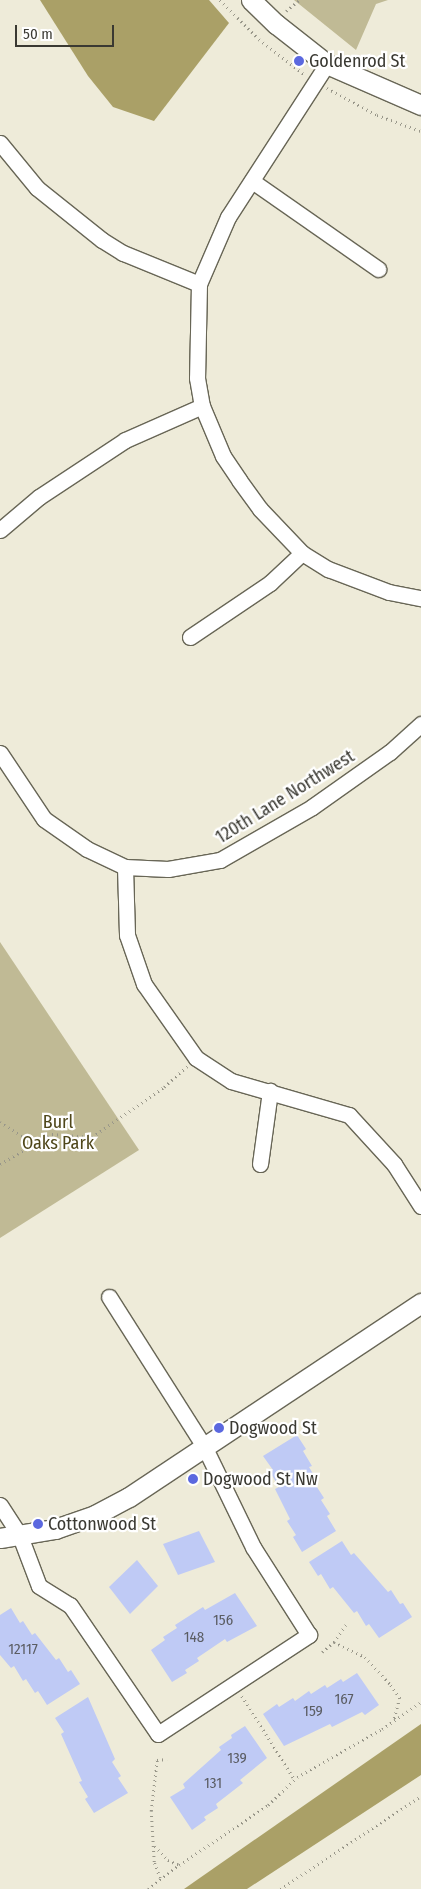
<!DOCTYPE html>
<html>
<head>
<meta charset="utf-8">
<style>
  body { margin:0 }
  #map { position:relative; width:421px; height:1889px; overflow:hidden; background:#eeebd9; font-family:"Fira Sans Condensed",sans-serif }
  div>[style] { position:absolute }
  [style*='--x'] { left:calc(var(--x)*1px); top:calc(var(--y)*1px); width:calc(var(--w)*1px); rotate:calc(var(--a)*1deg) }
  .green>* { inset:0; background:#c0ba95 }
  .water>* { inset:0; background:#aaa067 }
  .building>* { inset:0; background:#bfcaf5 }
  .path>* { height:2.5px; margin-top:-1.25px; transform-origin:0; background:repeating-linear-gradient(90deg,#989689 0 1px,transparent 0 5px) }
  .roads { filter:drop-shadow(1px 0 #686656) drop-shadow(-1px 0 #686656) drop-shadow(0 1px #686656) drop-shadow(0 -1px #686656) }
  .minor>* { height:15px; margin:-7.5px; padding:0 7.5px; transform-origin:7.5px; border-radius:7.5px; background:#fff }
  .tertiary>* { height:19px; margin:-9.5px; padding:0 9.5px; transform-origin:9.5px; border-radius:9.5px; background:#fff }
  .dots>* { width:14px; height:14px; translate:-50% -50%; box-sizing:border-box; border:2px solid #fff; border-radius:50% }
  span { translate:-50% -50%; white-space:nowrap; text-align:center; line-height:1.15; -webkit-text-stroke:4.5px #fff; paint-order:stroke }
  .number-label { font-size:15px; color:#5b5d63 }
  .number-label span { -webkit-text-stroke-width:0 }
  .poi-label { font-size:18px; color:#3a3932 }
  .left { translate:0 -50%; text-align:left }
  .street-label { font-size:18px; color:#3a3932 }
  .park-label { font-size:18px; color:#4e4619 }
  .scale { position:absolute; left:15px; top:25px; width:99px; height:22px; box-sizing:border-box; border:2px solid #3a3932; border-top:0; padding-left:6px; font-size:15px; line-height:18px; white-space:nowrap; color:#3a3932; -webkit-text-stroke:4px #fff; paint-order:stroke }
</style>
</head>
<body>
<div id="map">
  <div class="green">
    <i style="clip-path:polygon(294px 0,388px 0,376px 4px,356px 50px)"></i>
    <i style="clip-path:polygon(0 942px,139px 1150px,0 1238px)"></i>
  </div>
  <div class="water">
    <i style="clip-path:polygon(40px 0,209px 0,229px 23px,154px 121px,113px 107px,88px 76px)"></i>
    <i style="clip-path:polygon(421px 1724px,421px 1775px,247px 1889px,184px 1889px)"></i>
  </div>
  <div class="building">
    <i style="clip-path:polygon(297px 1435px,306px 1449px,303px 1451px,312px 1466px,309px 1467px,318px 1482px,315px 1484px,324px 1498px,321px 1500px,330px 1514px,327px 1516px,336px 1531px,302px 1552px,293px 1537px,296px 1535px,287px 1521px,290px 1519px,275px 1489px,279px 1487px,270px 1472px,273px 1470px,263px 1456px)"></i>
    <i style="clip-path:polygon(199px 1531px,215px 1562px,178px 1575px,163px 1544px)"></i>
    <i style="clip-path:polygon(342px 1541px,351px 1555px,354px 1553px,388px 1592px,391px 1590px,400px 1604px,403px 1603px,412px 1617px,379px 1638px,369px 1624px,366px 1626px,357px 1611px,354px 1613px,333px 1587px,330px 1589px,321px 1574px,318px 1576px,309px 1562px)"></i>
    <i style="clip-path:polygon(137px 1560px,158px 1586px,130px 1614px,109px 1587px)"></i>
    <i style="clip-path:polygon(235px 1593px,257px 1626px,227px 1642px,225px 1639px,197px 1658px,199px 1661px,185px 1670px,187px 1673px,172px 1682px,151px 1650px,165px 1640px,163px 1637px,177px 1628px,175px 1625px,203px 1607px,205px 1610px)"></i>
    <i style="clip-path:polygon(11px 1608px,20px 1623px,23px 1621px,32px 1635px,35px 1633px,56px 1660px,59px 1658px,68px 1672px,71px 1670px,80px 1684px,47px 1705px,38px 1691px,35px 1693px,26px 1679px,23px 1681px,14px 1666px,11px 1668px,0 1655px,0 1615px)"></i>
    <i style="clip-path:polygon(357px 1673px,379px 1705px,365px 1715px,362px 1712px,332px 1727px,330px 1724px,284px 1746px,263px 1714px,277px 1704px,279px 1707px,293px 1698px,295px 1701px,309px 1691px,311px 1694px,325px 1685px,327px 1688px,341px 1679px,343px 1682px)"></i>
    <i style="clip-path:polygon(88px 1697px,115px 1759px,112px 1762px,121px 1776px,118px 1778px,128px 1793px,94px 1813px,85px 1799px,88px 1797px,79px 1782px,82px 1781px,61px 1734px,64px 1732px,55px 1718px)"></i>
    <i style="clip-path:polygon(245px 1726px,267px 1758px,240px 1780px,243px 1783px,216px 1804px,218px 1808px,204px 1817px,206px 1820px,192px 1830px,170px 1797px,185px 1788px,183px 1784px,221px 1750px,219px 1747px,232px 1738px,231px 1735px)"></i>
  </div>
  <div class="path">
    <i style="--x:220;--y:0;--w:55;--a:45"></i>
    <i style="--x:259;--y:39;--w:58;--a:38"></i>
    <i style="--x:286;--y:11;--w:17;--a:-40"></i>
    <i style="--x:327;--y:88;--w:57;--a:28.4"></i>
    <i style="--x:377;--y:115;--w:47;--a:20"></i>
    <i style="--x:0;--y:1122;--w:40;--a:32"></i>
    <i style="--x:0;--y:1164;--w:60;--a:-30"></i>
    <i style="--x:52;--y:1134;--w:40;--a:4.3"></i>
    <i style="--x:92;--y:1137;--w:88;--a:-34.8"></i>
    <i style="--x:164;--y:1087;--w:31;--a:-42"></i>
    <i style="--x:346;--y:1625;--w:21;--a:125"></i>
    <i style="--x:334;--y:1642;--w:34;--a:26"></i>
    <i style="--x:365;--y:1657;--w:38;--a:47"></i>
    <i style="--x:391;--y:1685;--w:16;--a:55"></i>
    <i style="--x:400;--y:1698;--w:24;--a:105"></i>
    <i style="--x:322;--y:1652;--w:16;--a:-40"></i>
    <i style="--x:242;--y:1696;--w:99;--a:57.8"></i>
    <i style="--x:155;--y:1846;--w:19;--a:47"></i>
    <i style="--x:168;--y:1860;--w:12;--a:24"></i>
    <i style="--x:179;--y:1865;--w:107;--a:-34"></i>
    <i style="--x:268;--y:1805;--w:40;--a:-44"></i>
    <i style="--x:297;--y:1777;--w:98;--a:-29.5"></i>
    <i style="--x:382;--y:1729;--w:47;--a:-34.7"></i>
    <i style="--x:160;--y:1878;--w:17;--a:-111"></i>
    <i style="--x:154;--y:1862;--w:51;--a:-93.4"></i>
    <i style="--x:151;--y:1811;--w:51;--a:-83.3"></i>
    <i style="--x:157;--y:1760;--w:10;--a:-6"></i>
    <i style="--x:148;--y:1889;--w:39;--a:-38"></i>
    <i style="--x:280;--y:1889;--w:169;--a:-33.4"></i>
  </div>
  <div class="roads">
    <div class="minor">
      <i style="--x:327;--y:64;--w:182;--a:122.9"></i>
      <i style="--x:228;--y:217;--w:73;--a:113.4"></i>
      <i style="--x:199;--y:284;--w:94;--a:91.2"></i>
      <i style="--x:197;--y:378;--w:28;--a:80"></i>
      <i style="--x:202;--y:406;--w:54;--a:67.2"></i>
      <i style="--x:223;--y:456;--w:29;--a:56"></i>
      <i style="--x:239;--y:480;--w:36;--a:54"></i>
      <i style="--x:260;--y:509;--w:61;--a:46.3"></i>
      <i style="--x:302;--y:553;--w:31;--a:32"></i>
      <i style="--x:328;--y:569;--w:65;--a:20.7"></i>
      <i style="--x:389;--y:592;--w:33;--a:11"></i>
      <i style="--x:0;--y:143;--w:58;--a:50.6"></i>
      <i style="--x:37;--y:188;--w:83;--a:38.7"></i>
      <i style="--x:102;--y:240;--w:25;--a:32"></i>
      <i style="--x:123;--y:253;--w:82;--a:22.2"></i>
      <i style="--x:252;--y:181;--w:154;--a:34.9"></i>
      <i style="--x:0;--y:530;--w:51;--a:-40.2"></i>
      <i style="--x:39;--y:497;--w:103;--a:-33.5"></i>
      <i style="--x:125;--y:440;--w:84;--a:-23.8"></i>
      <i style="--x:190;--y:637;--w:97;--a:-34"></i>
      <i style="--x:270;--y:583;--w:44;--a:-43.2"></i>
      <i style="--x:0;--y:753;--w:79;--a:56.3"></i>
      <i style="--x:44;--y:819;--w:52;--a:34.9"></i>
      <i style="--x:87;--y:849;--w:42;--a:25.3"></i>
      <i style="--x:125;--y:867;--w:43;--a:2.7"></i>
      <i style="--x:168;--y:869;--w:53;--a:-9.8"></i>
      <i style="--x:220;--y:860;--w:106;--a:-29.9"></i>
      <i style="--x:312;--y:807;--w:95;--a:-35.2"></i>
      <i style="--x:390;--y:752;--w:42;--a:-42.1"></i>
      <i style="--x:125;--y:867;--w:68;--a:88.3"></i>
      <i style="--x:127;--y:935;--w:52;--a:70.9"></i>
      <i style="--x:144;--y:984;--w:90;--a:54.9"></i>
      <i style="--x:196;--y:1058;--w:42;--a:33.3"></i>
      <i style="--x:231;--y:1081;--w:123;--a:16.1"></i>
      <i style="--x:349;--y:1115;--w:67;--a:47.4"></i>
      <i style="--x:394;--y:1164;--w:50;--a:57.3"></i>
      <i style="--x:260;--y:1164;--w:74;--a:-82.2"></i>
      <i style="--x:0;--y:1505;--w:37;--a:57"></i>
      <i style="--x:20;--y:1536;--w:53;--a:69.2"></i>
      <i style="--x:39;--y:1586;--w:36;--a:32"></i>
      <i style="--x:70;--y:1605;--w:156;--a:55.7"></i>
      <i style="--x:158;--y:1734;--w:181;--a:-33.3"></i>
      <i style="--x:309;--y:1635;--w:104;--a:-122.5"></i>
      <i style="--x:253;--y:1547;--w:110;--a:-115.9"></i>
      <i style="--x:205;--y:1448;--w:179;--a:-122.4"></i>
    </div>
    <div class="tertiary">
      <i style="--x:251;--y:0;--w:35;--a:44"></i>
      <i style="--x:276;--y:24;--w:65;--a:38.1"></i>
      <i style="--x:327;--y:64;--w:103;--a:23.6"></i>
      <i style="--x:0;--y:1538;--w:56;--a:-9.3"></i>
      <i style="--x:55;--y:1529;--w:42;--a:-19.3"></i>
      <i style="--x:95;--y:1515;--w:38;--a:-28"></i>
      <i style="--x:129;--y:1497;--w:351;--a:-33.6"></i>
    </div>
  </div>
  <div class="dots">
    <i style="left:299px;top:61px;background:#5b68df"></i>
    <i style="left:219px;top:1428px;background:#5b68df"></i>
    <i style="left:193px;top:1479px;background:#5b68df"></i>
    <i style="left:38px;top:1524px;background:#5b68df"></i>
  </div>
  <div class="number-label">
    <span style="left:223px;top:1621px">156</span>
    <span style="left:194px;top:1638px">148</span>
    <span style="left:23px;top:1650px">12117</span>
    <span style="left:344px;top:1700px">167</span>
    <span style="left:313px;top:1712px">159</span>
    <span style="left:237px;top:1759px">139</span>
    <span style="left:213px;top:1784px">131</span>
  </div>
  <div class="poi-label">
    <span class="left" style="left:309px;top:61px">Goldenrod St</span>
    <span class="left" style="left:229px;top:1428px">Dogwood St</span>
    <span class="left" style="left:203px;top:1479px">Dogwood St Nw</span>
    <span class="left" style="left:48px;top:1524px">Cottonwood St</span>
  </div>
  <div class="street-label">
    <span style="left:285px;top:797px;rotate:-32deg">120th Lane Northwest</span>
  </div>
  <div class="park-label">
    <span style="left:58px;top:1133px">Burl<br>Oaks Park</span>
  </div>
  <div class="scale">50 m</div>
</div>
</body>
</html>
